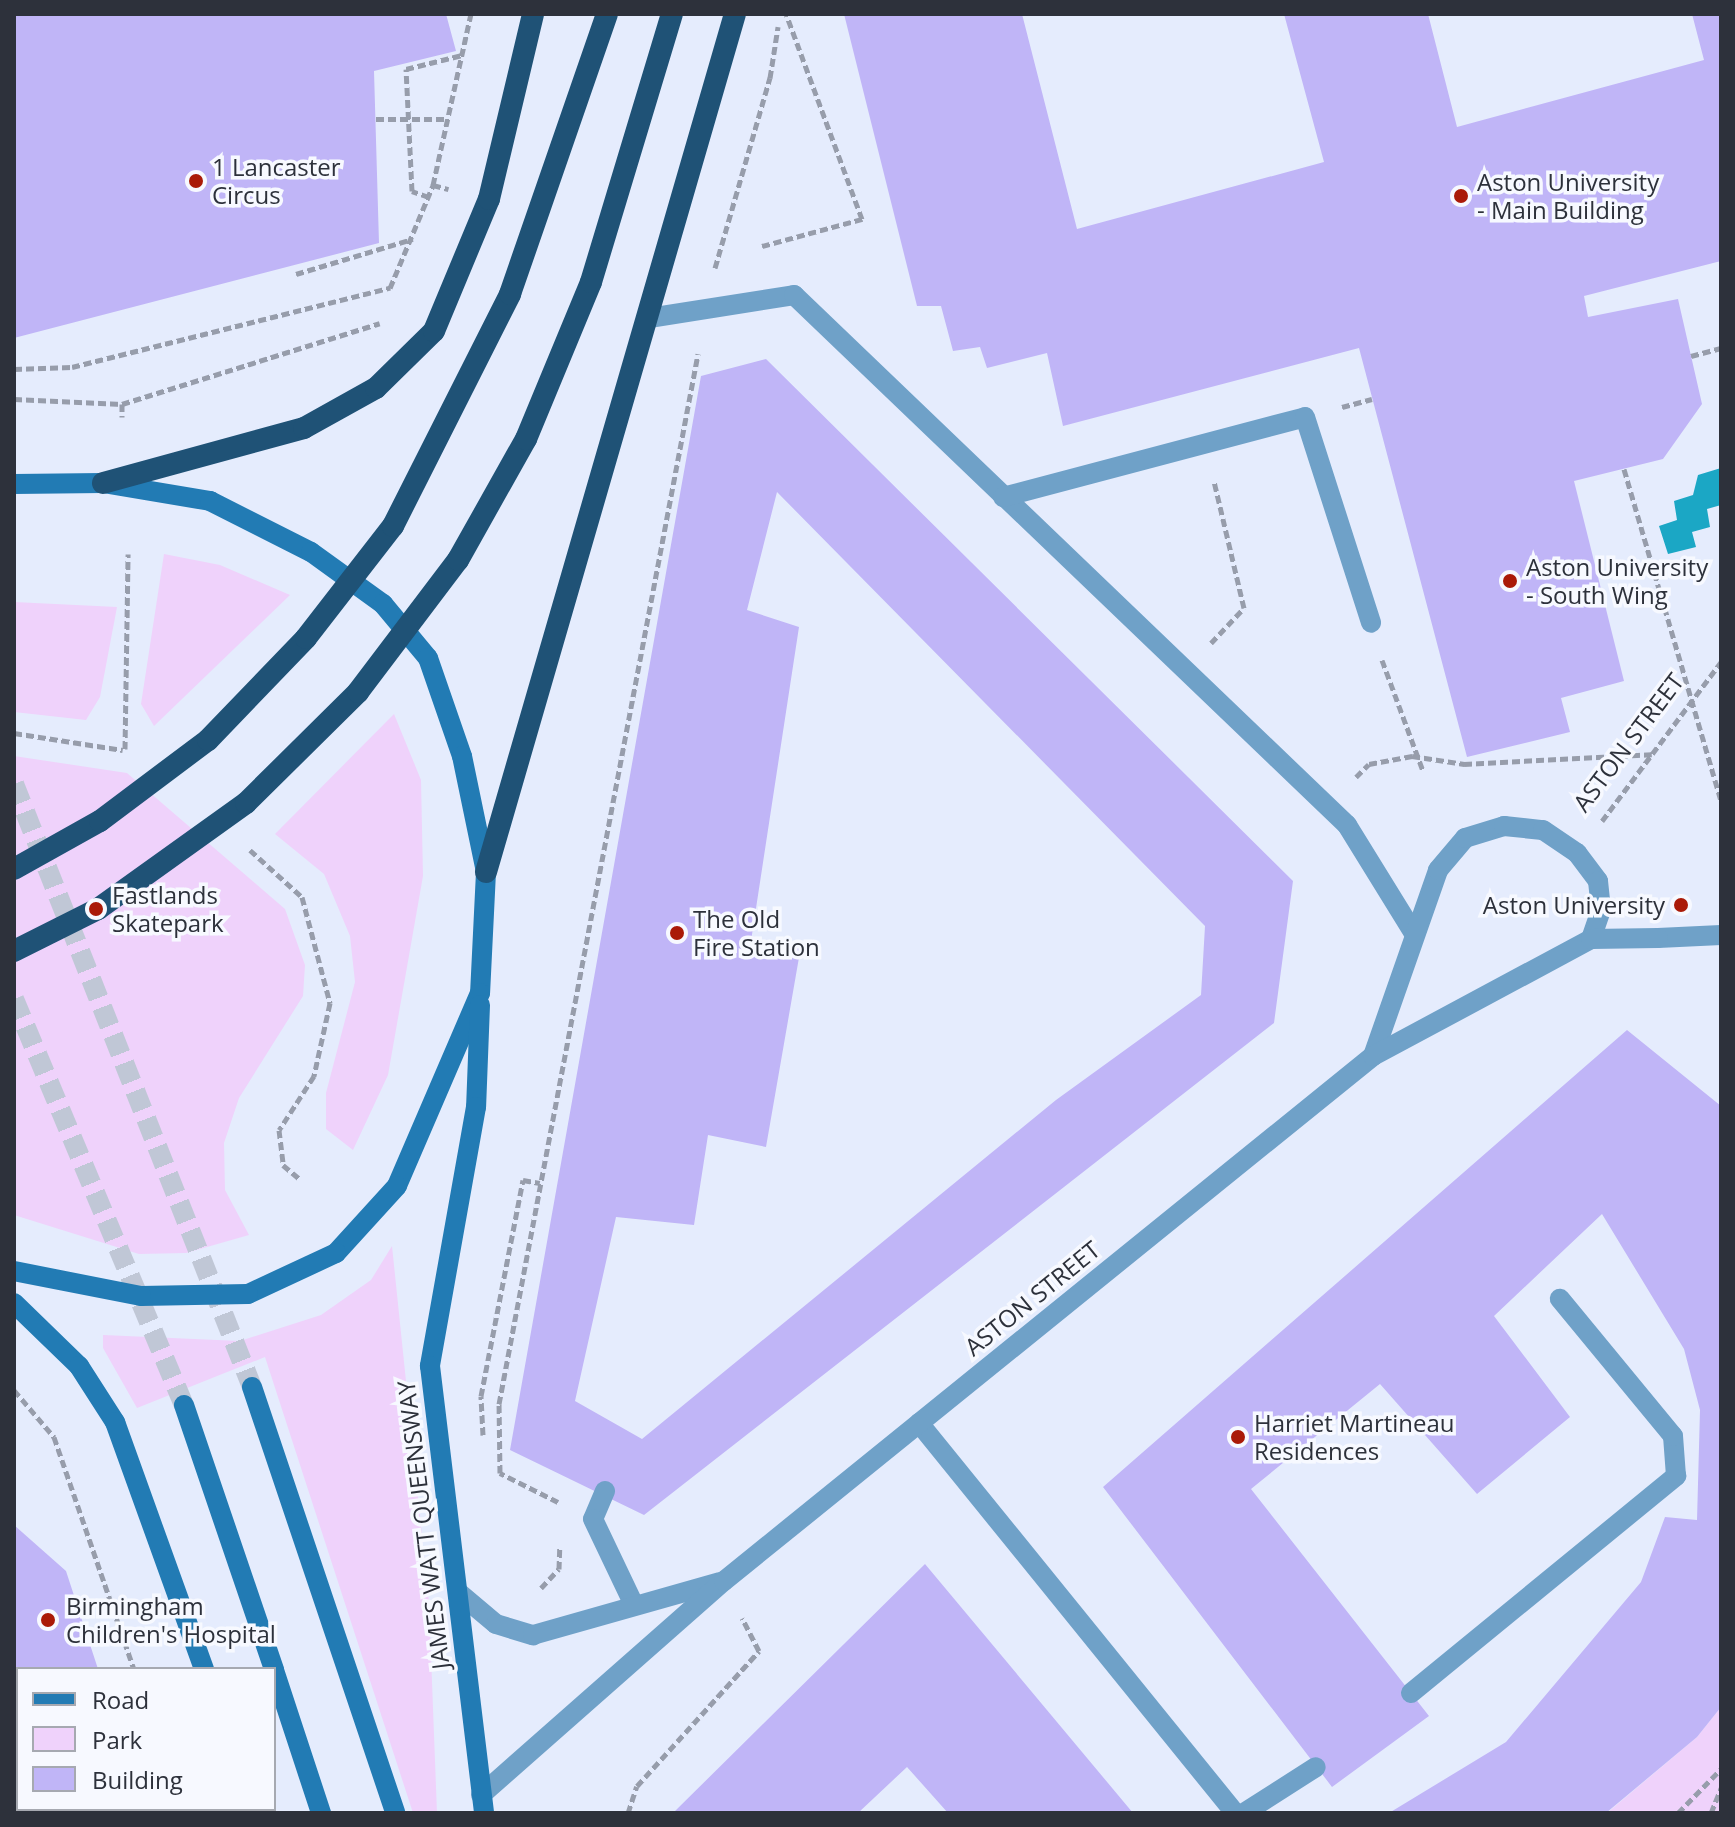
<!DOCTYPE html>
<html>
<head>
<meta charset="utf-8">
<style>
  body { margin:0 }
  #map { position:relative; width:1735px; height:1827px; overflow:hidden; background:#e5ecfd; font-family:"Open Sans",sans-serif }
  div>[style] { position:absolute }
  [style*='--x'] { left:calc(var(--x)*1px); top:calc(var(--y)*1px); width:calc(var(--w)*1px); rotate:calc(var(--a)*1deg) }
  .green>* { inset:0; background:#efd2fb }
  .water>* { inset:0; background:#1ba7c5 }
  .building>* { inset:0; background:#c0b5f7 }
  .secondary-tunnel>* { height:20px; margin-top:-10px; transform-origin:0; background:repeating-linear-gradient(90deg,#c0c7d6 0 20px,transparent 0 30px) }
  .path>* { height:5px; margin-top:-2.5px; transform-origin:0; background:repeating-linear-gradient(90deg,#979dab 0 8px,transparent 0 12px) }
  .service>* { height:20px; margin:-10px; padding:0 10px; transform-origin:10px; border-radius:10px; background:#6fa1c8 }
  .pedestrian>* { height:20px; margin:-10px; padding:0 10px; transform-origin:10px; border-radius:10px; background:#6fa1c8 }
  .minor>* { height:20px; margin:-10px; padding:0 10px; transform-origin:10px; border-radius:10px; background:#6fa1c8 }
  .secondary>* { height:20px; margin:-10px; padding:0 10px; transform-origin:10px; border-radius:10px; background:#227bb4 }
  .trunk>* { height:22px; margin:-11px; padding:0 11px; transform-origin:11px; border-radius:11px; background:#1f5276 }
  .trunk-bridge>* { height:22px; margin:-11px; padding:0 11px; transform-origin:11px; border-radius:11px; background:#1f5276 }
  .dots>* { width:22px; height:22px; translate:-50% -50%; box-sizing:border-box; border:4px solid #f7f9ff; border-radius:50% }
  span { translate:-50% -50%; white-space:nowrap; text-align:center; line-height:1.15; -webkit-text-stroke:7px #f7f9ff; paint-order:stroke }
  .poi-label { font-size:24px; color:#2d313b }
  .left { translate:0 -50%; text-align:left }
  .right { translate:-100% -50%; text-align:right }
  .street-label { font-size:24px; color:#2d313b }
  .frame { position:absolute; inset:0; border:16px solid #2d313b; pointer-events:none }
  .legend { position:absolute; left:16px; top:1667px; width:260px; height:144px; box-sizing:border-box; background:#f7f9ff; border:2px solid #a6a9b1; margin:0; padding:10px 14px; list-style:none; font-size:24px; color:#2d313b }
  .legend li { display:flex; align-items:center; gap:16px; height:40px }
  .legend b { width:40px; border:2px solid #a6a9b1 }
</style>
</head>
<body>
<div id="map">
  <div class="green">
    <i style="clip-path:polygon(164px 554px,220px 565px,290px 595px,154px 726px,141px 704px)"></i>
    <i style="clip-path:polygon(14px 602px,117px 607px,100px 697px,86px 720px,14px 712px)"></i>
    <i style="clip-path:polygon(394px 714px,421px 780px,423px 876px,388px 1075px,353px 1150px,326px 1129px,326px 1093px,355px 982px,350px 936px,324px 874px,275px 834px)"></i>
    <i style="clip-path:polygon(14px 756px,127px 773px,285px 909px,305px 965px,303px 996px,239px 1098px,224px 1143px,225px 1190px,249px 1235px,186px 1253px,139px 1254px,14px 1215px)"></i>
    <i style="clip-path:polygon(392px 1246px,429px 1603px,437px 1813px,413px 1813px,265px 1357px,137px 1408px,103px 1348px,103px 1335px,240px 1341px,321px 1315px,371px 1280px)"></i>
    <i style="clip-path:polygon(1721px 1707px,1721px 1813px,1607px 1813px,1697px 1737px)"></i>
  </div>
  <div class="water">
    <i style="clip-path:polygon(1721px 468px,1721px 505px,1707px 509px,1710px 527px,1692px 532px,1696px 547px,1668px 554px,1659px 526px,1677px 520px,1674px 501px,1693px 495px,1698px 475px)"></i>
  </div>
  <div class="building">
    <i style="clip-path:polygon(14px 14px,446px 14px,456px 51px,374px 71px,379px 243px,14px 338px)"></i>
    <i style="clip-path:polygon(844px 14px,1022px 14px,1077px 229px,1324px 162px,1284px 14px,1428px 14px,1457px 127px,1704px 60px,1692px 14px,1721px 14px,1721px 261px,1584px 296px,1588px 317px,1678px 299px,1702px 404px,1663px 459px,1574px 481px,1624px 681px,1561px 698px,1570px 732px,1467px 757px,1359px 348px,1063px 426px,1047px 353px,987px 368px,980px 347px,953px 351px,941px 306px,917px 306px)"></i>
    <i style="clip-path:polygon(evenodd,766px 359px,1293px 881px,1274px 1023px,644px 1515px,510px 1450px,701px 376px,766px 359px,777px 492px,1205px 926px,1201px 995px,1056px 1100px,642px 1439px,575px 1401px,616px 1217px,694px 1225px,708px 1135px,766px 1147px,801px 946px,751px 941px,799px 627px,747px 610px,777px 492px)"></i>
    <i style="clip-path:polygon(1627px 1030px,1721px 1106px,1721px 1707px,1697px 1737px,1606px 1813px,1389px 1813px,1506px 1742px,1641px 1582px,1665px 1517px,1697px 1520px,1700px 1410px,1684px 1349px,1602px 1214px,1494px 1316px,1570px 1417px,1477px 1494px,1380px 1384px,1251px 1489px,1429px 1716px,1332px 1787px,1103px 1487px)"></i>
    <i style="clip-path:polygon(14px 1525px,66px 1571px,98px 1669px,18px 1669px,18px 1809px,145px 1813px,14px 1813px)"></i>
    <i style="clip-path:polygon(925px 1564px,1133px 1813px,948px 1813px,907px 1767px,858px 1813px,673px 1813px)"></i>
  </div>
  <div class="secondary-tunnel">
    <i style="--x:14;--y:784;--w:648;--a:68.46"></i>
    <i style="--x:14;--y:999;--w:440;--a:67.3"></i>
  </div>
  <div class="path">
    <i style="--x:376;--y:119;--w:72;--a:0"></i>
    <i style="--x:433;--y:185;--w:175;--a:-77.5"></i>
    <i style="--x:429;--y:197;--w:18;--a:-161"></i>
    <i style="--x:412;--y:191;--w:122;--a:-92.8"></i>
    <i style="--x:406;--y:69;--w:58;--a:-14"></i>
    <i style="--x:762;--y:246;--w:104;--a:-15.1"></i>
    <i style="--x:862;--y:219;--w:219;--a:-110.3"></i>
    <i style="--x:715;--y:268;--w:198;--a:-73.9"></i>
    <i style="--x:770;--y:78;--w:52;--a:-81.1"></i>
    <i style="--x:296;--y:274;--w:122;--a:-16.7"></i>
    <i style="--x:1691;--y:356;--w:31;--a:-15"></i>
    <i style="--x:14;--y:369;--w:58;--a:-2"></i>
    <i style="--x:72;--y:367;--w:328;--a:-14"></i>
    <i style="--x:390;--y:288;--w:112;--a:-67.3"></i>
    <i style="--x:433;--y:185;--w:16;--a:15"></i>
    <i style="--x:14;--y:399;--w:108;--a:2.7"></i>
    <i style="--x:122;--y:404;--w:270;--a:-17.4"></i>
    <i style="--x:122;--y:404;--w:13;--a:90"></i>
    <i style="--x:1342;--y:407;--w:31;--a:-15"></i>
    <i style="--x:1624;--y:469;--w:345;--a:73.7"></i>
    <i style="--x:1211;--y:643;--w:48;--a:-46.7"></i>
    <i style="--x:1244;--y:608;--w:130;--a:-103.3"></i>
    <i style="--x:1382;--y:660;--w:118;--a:69.7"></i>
    <i style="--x:14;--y:733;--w:110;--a:8.9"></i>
    <i style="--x:125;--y:749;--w:195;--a:-89.1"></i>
    <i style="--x:1356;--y:777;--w:18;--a:-45"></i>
    <i style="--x:1369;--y:764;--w:44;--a:-10.5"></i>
    <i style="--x:1412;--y:756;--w:53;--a:8.7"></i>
    <i style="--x:1464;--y:764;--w:188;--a:-3"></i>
    <i style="--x:1602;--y:821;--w:199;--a:-53.2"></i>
    <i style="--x:250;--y:850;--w:70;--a:42.1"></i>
    <i style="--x:302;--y:897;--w:110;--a:75.2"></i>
    <i style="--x:330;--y:1003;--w:75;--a:102.4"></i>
    <i style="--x:314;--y:1076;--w:64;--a:122.9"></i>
    <i style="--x:279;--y:1130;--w:35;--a:83"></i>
    <i style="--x:283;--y:1165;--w:23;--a:40"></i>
    <i style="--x:14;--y:1390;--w:62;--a:49.6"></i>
    <i style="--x:54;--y:1437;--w:245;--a:71"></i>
    <i style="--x:483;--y:1435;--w:39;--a:-93"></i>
    <i style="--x:481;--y:1396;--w:220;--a:-79"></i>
    <i style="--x:523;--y:1180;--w:17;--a:10"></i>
    <i style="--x:558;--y:1502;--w:65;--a:-153.4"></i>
    <i style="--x:500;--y:1473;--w:69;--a:-90.8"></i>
    <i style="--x:499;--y:1404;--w:1069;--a:-79.27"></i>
    <i style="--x:541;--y:1588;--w:26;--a:-47"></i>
    <i style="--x:559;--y:1569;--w:23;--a:-88"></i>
    <i style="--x:183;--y:1809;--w:4;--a:76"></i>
    <i style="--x:628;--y:1813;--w:28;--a:-72"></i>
    <i style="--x:637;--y:1786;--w:182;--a:-47.9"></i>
    <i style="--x:759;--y:1651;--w:37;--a:-117"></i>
    <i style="--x:1678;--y:1813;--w:62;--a:-45.7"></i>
    <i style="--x:1711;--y:1813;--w:27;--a:-68"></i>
  </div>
  <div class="service">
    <i style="--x:649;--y:318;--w:147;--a:-9"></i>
    <i style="--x:794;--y:295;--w:766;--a:43.78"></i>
    <i style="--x:1347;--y:825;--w:129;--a:58.3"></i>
    <i style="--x:1003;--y:497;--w:312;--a:-14.8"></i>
    <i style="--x:1305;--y:417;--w:216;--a:72.2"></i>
    <i style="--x:919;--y:1423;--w:502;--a:50.98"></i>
    <i style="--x:605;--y:1491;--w:30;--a:113"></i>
    <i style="--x:593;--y:1519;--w:93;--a:64.5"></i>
    <i style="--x:1411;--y:1693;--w:343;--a:-39.3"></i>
    <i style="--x:1676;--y:1476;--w:40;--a:-94.3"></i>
    <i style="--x:1673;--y:1436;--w:178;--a:-129.5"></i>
    <i style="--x:1244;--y:1813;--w:85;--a:-32.6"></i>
  </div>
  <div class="pedestrian">
    <i style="--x:1658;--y:938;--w:63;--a:-2.7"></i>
  </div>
  <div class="minor">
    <i style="--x:1373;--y:1056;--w:197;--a:-70.7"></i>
    <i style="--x:1438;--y:870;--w:42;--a:-49.8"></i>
    <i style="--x:1465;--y:838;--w:41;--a:-17.1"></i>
    <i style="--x:1504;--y:826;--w:39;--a:6"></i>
    <i style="--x:1543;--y:830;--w:41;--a:34.1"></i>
    <i style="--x:1577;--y:853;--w:35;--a:53"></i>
    <i style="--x:1598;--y:881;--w:29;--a:84"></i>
    <i style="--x:1601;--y:910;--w:31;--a:109"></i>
    <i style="--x:459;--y:1593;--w:48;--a:40"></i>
    <i style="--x:496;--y:1624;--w:39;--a:17"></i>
    <i style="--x:533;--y:1635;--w:194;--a:-15.8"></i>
    <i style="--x:481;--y:1795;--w:324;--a:-41.4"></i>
    <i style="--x:724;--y:1581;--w:835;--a:-38.97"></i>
    <i style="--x:1373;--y:1056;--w:247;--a:-28.2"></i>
    <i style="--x:1591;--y:939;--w:67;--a:-0.9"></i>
  </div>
  <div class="secondary">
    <i style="--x:14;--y:484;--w:89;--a:-0.6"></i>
    <i style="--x:103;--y:483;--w:109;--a:9.5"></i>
    <i style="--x:210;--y:501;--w:113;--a:26.8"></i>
    <i style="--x:311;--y:552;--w:89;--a:35.8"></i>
    <i style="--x:383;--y:604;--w:70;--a:50.2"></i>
    <i style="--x:428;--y:658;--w:104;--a:70.9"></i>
    <i style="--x:462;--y:756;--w:118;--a:78.3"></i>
    <i style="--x:486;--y:872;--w:121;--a:92.8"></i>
    <i style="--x:480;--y:993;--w:210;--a:113.3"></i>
    <i style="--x:397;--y:1186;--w:91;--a:132.3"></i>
    <i style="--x:336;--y:1253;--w:97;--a:155"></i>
    <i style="--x:248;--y:1294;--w:107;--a:178.9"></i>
    <i style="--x:141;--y:1296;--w:129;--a:-168.9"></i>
    <i style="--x:480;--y:1005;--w:102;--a:92.2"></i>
    <i style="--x:476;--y:1107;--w:263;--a:100.1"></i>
    <i style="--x:430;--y:1366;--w:450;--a:83.1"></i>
    <i style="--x:14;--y:1303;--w:91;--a:44.1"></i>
    <i style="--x:79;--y:1366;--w:67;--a:57.3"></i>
    <i style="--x:115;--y:1422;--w:263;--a:70.2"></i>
    <i style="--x:252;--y:1387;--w:449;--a:71.4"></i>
    <i style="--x:184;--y:1405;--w:279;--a:71.2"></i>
    <i style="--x:274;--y:1670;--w:151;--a:71.8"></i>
    <i style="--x:249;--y:1809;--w:4;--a:76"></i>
  </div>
  <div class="trunk">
    <i style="--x:103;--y:483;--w:208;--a:-15.3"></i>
    <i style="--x:304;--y:428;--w:82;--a:-29.1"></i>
    <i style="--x:376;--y:388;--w:81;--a:-44.5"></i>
    <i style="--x:434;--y:331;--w:143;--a:-67.4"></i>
    <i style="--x:489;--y:199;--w:190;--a:-76.6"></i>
    <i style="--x:486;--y:872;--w:893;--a:-73.82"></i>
  </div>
  <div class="trunk-bridge">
    <i style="--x:14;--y:869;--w:98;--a:-29.2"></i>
    <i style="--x:100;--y:821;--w:135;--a:-36.9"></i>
    <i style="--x:208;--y:740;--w:141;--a:-46.1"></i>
    <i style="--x:306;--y:638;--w:142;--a:-52.2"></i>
    <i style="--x:393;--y:526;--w:260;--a:-63.2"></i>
    <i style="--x:510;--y:294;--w:296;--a:-70.9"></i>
    <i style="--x:14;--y:951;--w:94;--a:-26.6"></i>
    <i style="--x:98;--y:909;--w:182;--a:-35.6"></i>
    <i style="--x:246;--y:803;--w:158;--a:-44.7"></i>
    <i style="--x:358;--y:692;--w:166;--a:-52.9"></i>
    <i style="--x:458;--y:560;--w:139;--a:-60.7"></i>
    <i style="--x:526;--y:439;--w:170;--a:-67.5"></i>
    <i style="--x:591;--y:282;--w:280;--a:-73.2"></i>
  </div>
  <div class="dots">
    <i style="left:196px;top:181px;background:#aa1a08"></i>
    <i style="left:1461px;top:196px;background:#aa1a08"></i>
    <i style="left:1510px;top:581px;background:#aa1a08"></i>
    <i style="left:1681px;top:905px;background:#aa1a08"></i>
    <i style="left:96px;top:909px;background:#aa1a08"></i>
    <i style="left:677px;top:933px;background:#aa1a08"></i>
    <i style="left:1238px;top:1437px;background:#aa1a08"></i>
    <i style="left:48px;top:1620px;background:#aa1a08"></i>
  </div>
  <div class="poi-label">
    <span class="left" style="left:212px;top:181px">1 Lancaster<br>Circus</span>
    <span class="left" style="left:1477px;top:196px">Aston University<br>- Main Building</span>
    <span class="left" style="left:1526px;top:581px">Aston University<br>- South Wing</span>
    <span class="left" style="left:112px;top:909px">Fastlands<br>Skatepark</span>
    <span class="right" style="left:1665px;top:905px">Aston University</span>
    <span class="left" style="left:693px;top:933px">The Old<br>Fire Station</span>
    <span class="left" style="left:1254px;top:1437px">Harriet Martineau<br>Residences</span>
    <span class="left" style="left:66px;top:1620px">Birmingham<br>Children's Hospital</span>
  </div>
  <div class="street-label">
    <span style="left:1628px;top:742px;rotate:-53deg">ASTON STREET</span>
    <span style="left:1032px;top:1298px;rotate:-39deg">ASTON STREET</span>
    <span style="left:423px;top:1525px;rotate:-97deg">JAMES WATT QUEENSWAY</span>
  </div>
  <div class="frame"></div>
  <ul class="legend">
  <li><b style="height:10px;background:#227bb4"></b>Road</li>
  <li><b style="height:22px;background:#efd2fb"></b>Park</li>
  <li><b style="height:22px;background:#c0b5f7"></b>Building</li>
  </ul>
</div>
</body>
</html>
